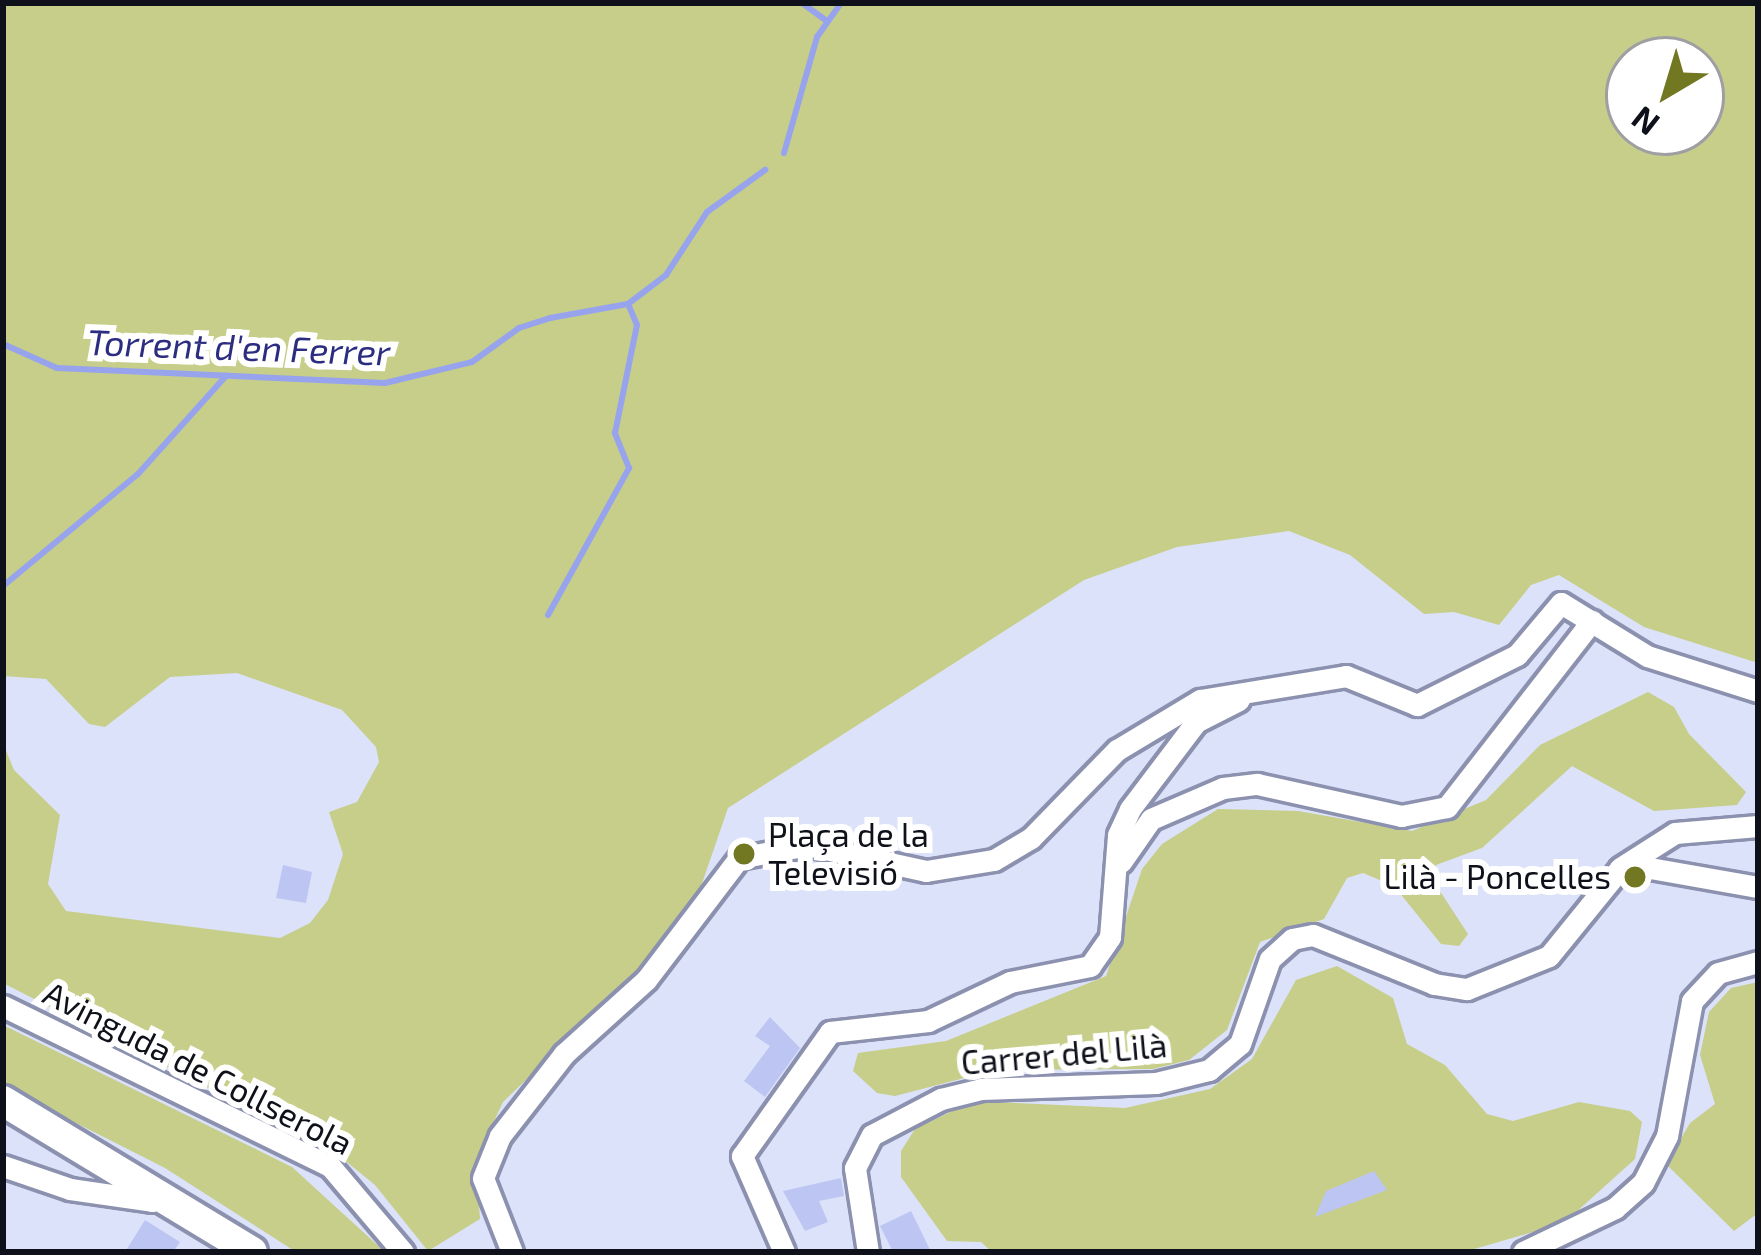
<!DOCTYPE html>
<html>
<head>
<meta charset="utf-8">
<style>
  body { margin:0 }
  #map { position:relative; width:1761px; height:1255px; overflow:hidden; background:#dce2fa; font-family:"Exo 2",sans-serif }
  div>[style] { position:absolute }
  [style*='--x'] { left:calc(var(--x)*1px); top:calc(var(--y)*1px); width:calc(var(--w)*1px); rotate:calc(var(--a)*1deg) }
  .green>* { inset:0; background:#c6ce8a }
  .stream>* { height:6px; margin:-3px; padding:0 3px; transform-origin:3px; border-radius:3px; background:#97a4ed }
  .building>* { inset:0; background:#bdc6f3 }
  .roads { filter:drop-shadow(3px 0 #8b91ae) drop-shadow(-3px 0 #8b91ae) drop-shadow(0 3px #8b91ae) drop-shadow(0 -3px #8b91ae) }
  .street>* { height:21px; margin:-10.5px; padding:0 10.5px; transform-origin:10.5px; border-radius:10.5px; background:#fff }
  .secondary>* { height:30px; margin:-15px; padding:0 15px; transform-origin:15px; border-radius:15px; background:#fff }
  .dots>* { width:33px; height:33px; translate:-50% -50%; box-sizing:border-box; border:6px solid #fff; border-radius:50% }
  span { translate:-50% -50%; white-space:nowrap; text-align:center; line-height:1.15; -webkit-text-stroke:12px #fff; paint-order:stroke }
  .poi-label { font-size:33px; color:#0e101a }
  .left { translate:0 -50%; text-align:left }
  .right { translate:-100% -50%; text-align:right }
  .street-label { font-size:33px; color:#0e101a }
  .water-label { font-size:36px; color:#2c2d80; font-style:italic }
  .frame { position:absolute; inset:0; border:6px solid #0e101a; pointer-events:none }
  .north { position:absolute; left:1605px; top:36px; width:120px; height:120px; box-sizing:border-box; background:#fff; border:3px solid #9f9fa3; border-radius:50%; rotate:218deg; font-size:33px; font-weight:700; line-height:48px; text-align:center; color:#0e101a }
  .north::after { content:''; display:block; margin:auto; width:42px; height:54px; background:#727821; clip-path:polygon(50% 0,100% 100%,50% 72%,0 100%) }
</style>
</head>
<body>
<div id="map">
  <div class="green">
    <i style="clip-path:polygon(evenodd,3px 3px,1758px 3px,1758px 663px,1644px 627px,1559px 575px,1531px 585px,1499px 625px,1454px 612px,1424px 614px,1350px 555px,1289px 531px,1177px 547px,1084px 580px,728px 808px,698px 895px,637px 972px,503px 1102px,476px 1160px,480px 1219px,428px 1251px,375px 1185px,337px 1154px,3px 983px,3px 743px,14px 770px,60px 815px,48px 884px,66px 911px,280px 938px,310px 923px,328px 900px,343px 854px,329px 812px,357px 802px,379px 762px,376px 747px,342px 710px,237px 673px,170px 677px,105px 727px,89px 724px,46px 679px,3px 676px,3px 3px,1629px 60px,1701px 60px,1701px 132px,1629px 132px,1629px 60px)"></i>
    <i style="clip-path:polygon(1648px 692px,1674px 707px,1689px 734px,1746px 792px,1737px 805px,1654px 811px,1572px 766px,1482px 848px,1436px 865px,1434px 882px,1468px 934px,1459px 946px,1441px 944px,1394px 886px,1363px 873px,1347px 878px,1324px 919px,1260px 942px,1227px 1030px,1189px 1060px,1153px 1069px,995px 1070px,895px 1096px,877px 1093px,853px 1071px,858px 1053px,946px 1041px,1106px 976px,1142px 869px,1162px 844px,1218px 809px,1298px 811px,1412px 831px,1486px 800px,1540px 745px)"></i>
    <i style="clip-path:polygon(1337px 966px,1393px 998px,1407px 1044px,1445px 1065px,1487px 1114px,1513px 1121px,1579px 1102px,1630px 1111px,1642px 1122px,1635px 1159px,1564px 1223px,1464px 1252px,992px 1252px,981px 1242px,947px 1241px,901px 1177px,901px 1151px,915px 1129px,973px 1101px,1125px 1108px,1210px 1089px,1252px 1059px,1296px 980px)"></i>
    <i style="clip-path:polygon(1758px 982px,1758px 1213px,1734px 1231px,1666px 1164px,1690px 1123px,1715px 1104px,1700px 1055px,1709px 1012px,1731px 988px)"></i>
    <i style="clip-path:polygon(3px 1025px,292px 1167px,385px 1252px,296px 1252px,165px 1168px,3px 1086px)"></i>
  </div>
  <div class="stream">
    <i style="--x:802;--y:3;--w:29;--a:36"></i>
    <i style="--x:784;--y:153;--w:121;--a:-74.1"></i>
    <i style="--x:817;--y:37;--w:42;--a:-54.8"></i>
    <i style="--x:3;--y:344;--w:59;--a:24"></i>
    <i style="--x:57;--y:368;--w:328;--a:2.6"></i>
    <i style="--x:385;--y:383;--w:89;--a:-13.6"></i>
    <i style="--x:472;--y:362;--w:58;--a:-35.9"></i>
    <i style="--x:519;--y:328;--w:33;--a:-18"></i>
    <i style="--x:550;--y:318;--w:79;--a:-10.2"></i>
    <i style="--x:628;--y:304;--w:48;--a:-37.3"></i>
    <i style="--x:666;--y:275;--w:75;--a:-56.9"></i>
    <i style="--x:707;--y:212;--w:72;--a:-35.9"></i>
    <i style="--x:3;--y:586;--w:175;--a:-39.7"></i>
    <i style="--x:138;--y:474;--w:132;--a:-48.1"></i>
    <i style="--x:548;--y:615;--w:168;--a:-61.1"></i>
    <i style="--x:629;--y:468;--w:38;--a:-112"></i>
    <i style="--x:615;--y:433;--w:110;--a:-78.5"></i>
    <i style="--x:637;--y:325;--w:23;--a:-113"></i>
  </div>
  <div class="building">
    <i style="clip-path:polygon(283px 865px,312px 872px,306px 903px,276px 898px)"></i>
    <i style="clip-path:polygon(770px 1017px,800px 1048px,765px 1097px,744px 1081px,770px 1046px,755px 1036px)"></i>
    <i style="clip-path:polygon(1374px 1171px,1387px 1190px,1315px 1217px,1326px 1191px)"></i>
    <i style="clip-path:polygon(841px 1178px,844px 1196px,819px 1201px,828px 1222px,805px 1231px,783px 1191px)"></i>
    <i style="clip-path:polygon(911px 1211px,920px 1229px,931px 1252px,893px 1252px,880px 1226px)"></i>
    <i style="clip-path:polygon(145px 1220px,180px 1242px,173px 1252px,125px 1252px)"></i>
  </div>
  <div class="roads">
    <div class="street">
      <i style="--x:1121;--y:862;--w:52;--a:-55.1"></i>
      <i style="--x:1151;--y:819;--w:78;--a:-23.3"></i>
      <i style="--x:1223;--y:788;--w:34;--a:-7"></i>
      <i style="--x:1257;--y:784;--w:148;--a:12.5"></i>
      <i style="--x:1401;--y:816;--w:47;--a:-11.1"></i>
      <i style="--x:1447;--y:807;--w:236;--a:-52.1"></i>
      <i style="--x:1620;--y:868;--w:65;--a:-32.5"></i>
      <i style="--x:1675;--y:833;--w:83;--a:-4.8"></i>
      <i style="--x:3;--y:1006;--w:364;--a:26.1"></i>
      <i style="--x:330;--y:1166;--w:113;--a:49.7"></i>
      <i style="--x:3;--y:1166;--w:71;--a:18.9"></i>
      <i style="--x:70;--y:1189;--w:83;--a:8.3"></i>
      <i style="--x:152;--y:1201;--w:7;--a:-56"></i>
      <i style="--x:512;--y:1252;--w:79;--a:-111.4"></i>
      <i style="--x:483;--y:1178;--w:45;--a:-68"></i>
      <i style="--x:500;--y:1136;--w:104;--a:-52"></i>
      <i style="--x:564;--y:1054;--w:110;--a:-42.1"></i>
      <i style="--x:646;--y:980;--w:153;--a:-52.7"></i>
      <i style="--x:739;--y:858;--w:69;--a:-10.8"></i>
      <i style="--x:807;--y:845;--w:122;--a:12.3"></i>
      <i style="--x:926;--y:871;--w:69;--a:-9.2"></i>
      <i style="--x:994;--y:860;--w:43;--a:-30.7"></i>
      <i style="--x:1031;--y:838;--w:123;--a:-45.7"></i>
      <i style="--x:1117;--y:750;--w:97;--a:-31.1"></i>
      <i style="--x:1200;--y:700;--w:148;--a:-9.3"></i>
      <i style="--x:1346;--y:676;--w:77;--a:22.2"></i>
      <i style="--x:1417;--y:705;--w:112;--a:-26.6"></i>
      <i style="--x:1517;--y:655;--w:68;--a:-49.8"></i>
      <i style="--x:1561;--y:603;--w:101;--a:31.6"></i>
      <i style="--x:1647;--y:656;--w:116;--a:17.5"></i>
      <i style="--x:784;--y:1252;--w:105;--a:-113.6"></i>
      <i style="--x:742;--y:1156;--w:152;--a:-54.6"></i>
      <i style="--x:830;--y:1032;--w:99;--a:-6.4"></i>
      <i style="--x:928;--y:1021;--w:91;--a:-25.4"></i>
      <i style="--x:1010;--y:982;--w:82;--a:-11.3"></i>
      <i style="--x:1090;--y:966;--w:35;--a:-55"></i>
      <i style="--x:1110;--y:937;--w:102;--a:-85.5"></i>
      <i style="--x:1118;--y:835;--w:29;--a:-65"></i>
      <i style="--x:1130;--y:809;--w:109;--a:-52.8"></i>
      <i style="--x:1196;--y:722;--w:48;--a:-27.1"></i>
      <i style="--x:868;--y:1252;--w:85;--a:-98.8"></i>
      <i style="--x:855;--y:1168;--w:37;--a:-63"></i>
      <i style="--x:872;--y:1135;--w:78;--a:-27.6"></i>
      <i style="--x:941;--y:1099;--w:41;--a:-14"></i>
      <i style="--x:981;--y:1089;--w:175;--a:-2"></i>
      <i style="--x:1156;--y:1083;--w:55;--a:-13.8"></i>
      <i style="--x:1209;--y:1070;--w:40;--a:-40"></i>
      <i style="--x:1240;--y:1044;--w:90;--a:-70.6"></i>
      <i style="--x:1270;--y:959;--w:30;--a:-42"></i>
      <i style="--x:1292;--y:939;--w:21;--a:-11"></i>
      <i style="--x:1313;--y:935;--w:131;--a:22"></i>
      <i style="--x:1434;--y:984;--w:33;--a:9"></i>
      <i style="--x:1467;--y:989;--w:88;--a:-21.9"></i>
      <i style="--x:1549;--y:956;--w:109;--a:-50.9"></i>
      <i style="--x:1618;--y:871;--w:32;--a:-5"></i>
      <i style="--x:1650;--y:868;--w:110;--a:10"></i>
      <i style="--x:1523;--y:1252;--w:102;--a:-25.6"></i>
      <i style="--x:1615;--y:1208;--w:38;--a:-42"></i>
      <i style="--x:1643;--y:1183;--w:53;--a:-62.9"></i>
      <i style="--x:1667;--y:1136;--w:137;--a:-79.5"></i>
      <i style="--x:1692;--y:1001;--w:38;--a:-47"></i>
      <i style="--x:1718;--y:973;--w:41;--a:-15.4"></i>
    </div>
    <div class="secondary">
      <i style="--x:3;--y:1101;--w:291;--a:31.2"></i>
    </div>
  </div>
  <div class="dots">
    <i style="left:744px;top:854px;background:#727821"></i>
    <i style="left:1635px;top:877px;background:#727821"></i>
  </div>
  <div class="poi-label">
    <span class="left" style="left:768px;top:854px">Plaça de la<br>Televisió</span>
    <span class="right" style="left:1611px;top:877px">Lilà - Poncelles</span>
  </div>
  <div class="street-label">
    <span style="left:1064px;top:1054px;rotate:-5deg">Carrer del Lilà</span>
    <span style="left:198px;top:1068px;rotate:27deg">Avinguda de Collserola</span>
  </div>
  <div class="water-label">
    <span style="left:239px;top:346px;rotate:2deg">Torrent d'en Ferrer</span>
  </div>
  <div class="frame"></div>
  <div class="north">N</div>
</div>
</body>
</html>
